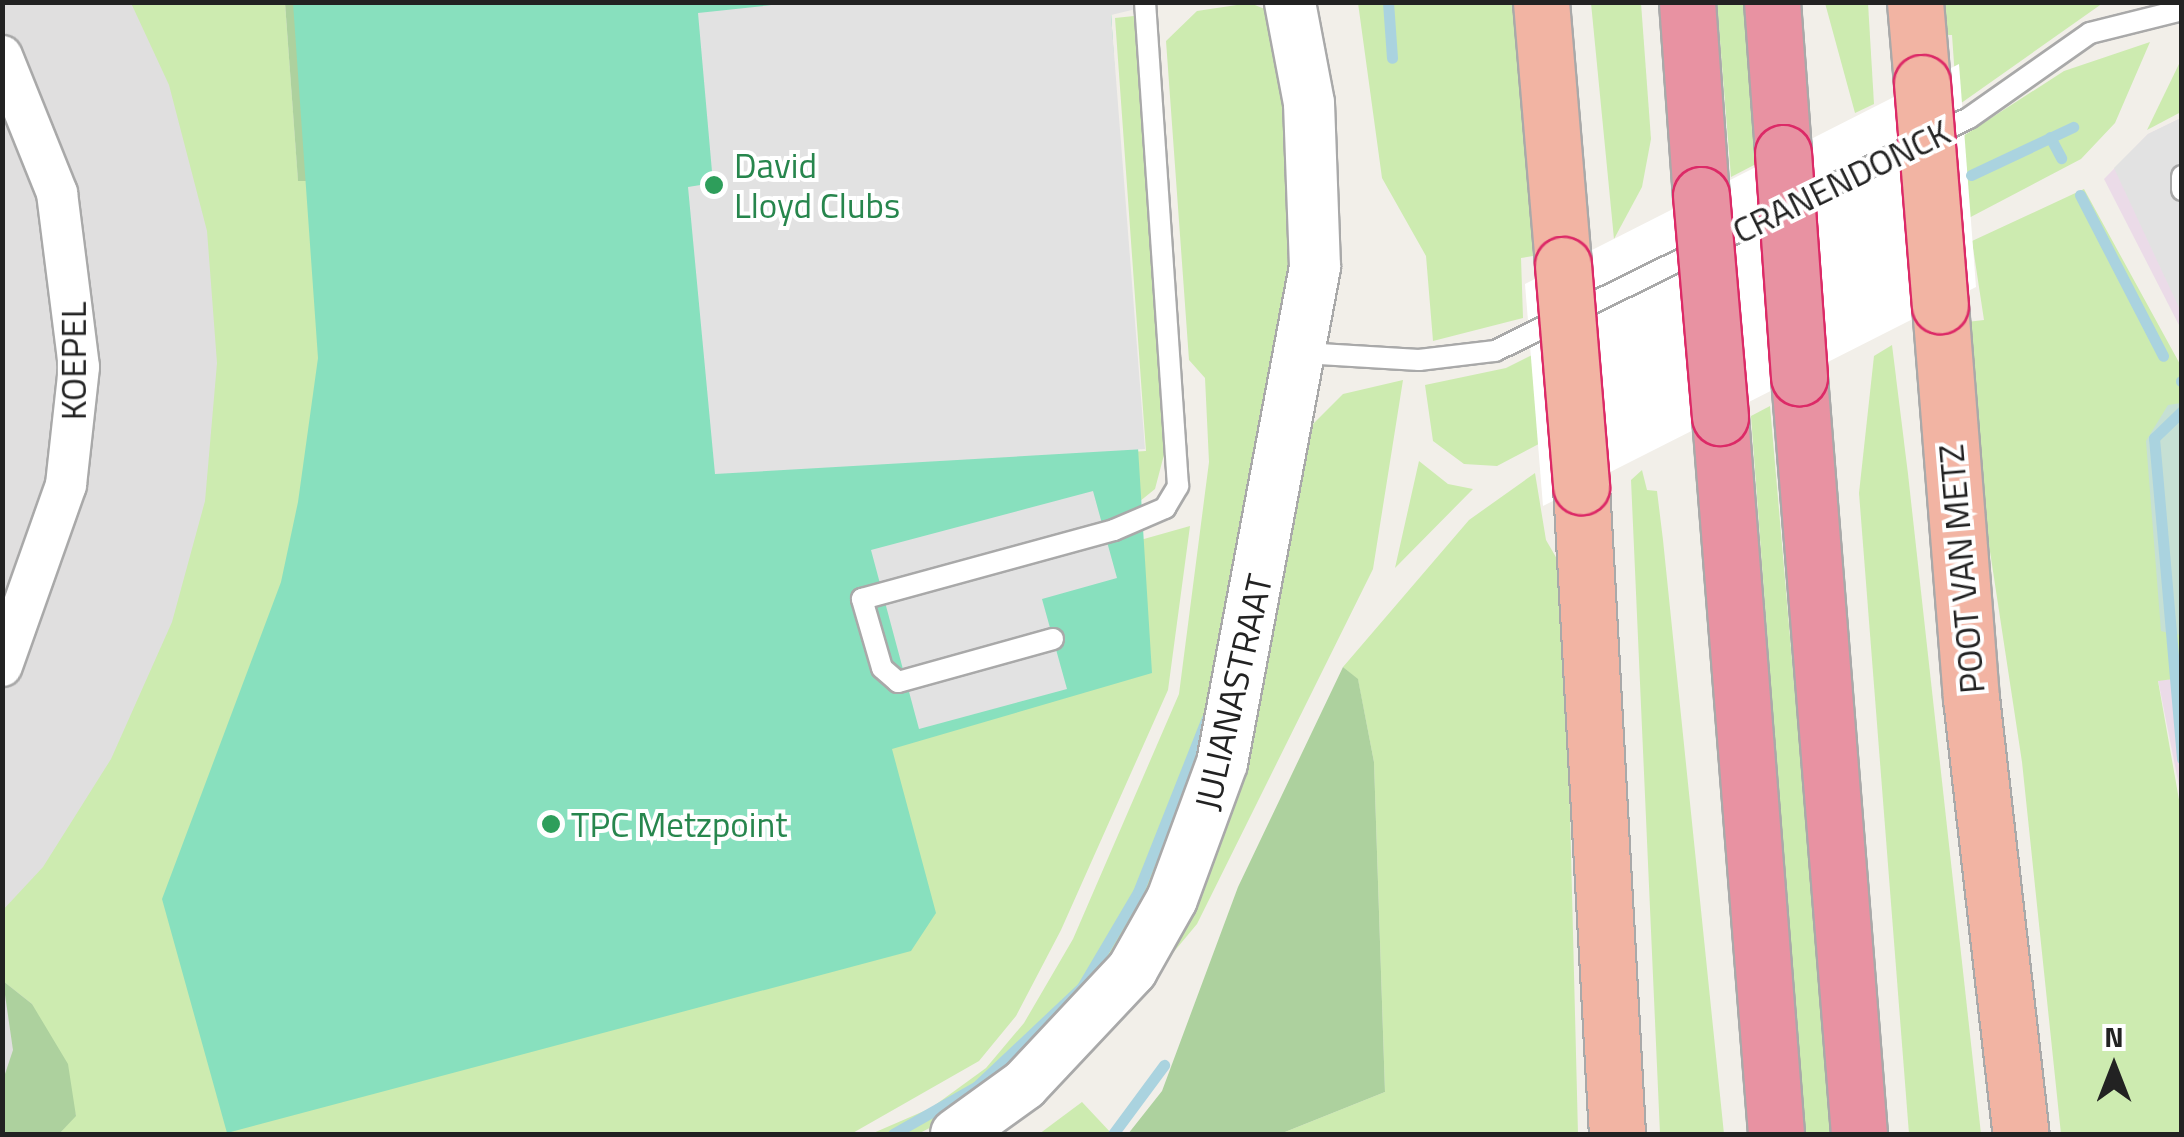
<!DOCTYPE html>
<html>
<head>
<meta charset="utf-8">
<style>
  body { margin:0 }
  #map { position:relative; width:2184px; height:1137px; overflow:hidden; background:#f2efe9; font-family:"Titillium Web",sans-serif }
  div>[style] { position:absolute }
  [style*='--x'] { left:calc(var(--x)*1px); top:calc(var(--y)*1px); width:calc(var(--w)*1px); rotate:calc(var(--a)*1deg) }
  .residential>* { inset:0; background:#e0dfdf }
  .industrial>* { inset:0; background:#ebdbe8 }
  .grass>* { inset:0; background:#cdebb0 }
  .forest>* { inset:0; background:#add19e }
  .wetland>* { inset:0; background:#c6e0d4 }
  .pitch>* { inset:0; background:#88e0be }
  .parking>* { inset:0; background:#e2e2e2 }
  .pier>* { inset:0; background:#fff }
  .stream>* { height:11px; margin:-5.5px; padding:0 5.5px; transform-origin:5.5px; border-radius:5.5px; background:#aad3df }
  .roads { filter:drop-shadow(2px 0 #a9a9a9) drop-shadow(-2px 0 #a9a9a9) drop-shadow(0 2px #a9a9a9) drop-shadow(0 -2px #a9a9a9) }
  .service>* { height:20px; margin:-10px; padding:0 10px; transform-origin:10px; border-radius:10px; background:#fff }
  .minor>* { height:40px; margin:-20px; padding:0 20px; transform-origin:20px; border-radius:20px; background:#fff }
  .tertiary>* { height:50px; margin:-25px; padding:0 25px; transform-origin:25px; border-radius:25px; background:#fff }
  .trunk>* { height:55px; margin:-27.5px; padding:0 27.5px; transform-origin:27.5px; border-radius:27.5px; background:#f2b4a3 }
  .motorway>* { height:55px; margin:-27.5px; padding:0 27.5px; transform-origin:27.5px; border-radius:27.5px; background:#e892a2 }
  .bridges { filter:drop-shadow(2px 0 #dc2a67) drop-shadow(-2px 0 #dc2a67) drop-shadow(0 2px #dc2a67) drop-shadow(0 -2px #dc2a67) }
  .trunk-bridge>* { height:55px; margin:-27.5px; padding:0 27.5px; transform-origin:27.5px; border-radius:27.5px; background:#f2b4a3 }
  .motorway-bridge>* { height:55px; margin:-27.5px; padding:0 27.5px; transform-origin:27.5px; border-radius:27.5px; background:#e892a2 }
  .dots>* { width:28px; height:28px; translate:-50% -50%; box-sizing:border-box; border:5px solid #fff; border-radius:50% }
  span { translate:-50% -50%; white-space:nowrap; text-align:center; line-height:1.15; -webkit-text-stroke:8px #fff; paint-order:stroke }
  .leisure-label { font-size:35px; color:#27864d }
  .left { translate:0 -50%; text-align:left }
  .street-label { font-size:35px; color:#222 }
  .frame { position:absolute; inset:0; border:5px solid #222; pointer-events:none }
  .north { position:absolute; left:2064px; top:1017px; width:100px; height:100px; -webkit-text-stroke:8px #fff; paint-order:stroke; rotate:0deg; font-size:28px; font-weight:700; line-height:40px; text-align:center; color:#222 }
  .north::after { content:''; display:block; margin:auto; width:35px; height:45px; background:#222; clip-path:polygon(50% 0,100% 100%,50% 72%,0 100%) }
</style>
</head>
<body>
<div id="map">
  <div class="residential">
    <i style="clip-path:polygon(2px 3px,250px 3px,272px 316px,136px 1134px,3px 1134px)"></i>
  </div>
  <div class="industrial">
    <i style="clip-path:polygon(2181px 118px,2181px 329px,2104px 179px,2148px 134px)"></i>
    <i style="clip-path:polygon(2181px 678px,2181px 796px,2158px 680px)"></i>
  </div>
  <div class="grass">
    <i style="clip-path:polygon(131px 3px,285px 3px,298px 180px,344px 181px,868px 715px,1112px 548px,1190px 526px,1168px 690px,1061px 930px,1016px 1016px,979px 1061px,851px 1134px,59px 1134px,76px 1115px,32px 1004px,3px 981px,2px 911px,43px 867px,111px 759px,172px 622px,205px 501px,217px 363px,207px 231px,169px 85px)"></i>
    <i style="clip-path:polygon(1250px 3px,1282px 16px,1294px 260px,1214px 728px,1126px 939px,1057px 1030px,945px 1120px,918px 1134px,871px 1134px,931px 1108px,986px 1068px,1024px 1023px,1073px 939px,1179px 694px,1209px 462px,1205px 378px,1189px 360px,1166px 41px,1197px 11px)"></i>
    <i style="clip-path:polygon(1358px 3px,1517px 3px,1533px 256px,1521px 258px,1523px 318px,1433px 341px,1426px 256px,1382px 178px)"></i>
    <i style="clip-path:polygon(1591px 3px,1641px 3px,1651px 139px,1642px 187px,1614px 239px)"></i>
    <i style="clip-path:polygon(1717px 3px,1744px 3px,1756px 164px,1731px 177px)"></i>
    <i style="clip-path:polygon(1825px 3px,1868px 3px,1874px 104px,1855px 113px)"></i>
    <i style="clip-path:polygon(1933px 3px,2103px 3px,1957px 106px,1952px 35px,1935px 35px)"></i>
    <i style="clip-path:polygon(1134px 16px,1165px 451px,1155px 489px,1134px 506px,713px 477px,1146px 451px,1115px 18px)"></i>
    <i style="clip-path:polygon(2150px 42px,2115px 123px,2081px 159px,1497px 466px,1464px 464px,1433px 441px,1425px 385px,1506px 368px,1940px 151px,2064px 71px)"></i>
    <i style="clip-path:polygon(2181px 63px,2181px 112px,2147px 130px,2179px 64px)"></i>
    <i style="clip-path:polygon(2084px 189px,2181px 366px,2181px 678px,2158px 681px,2181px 811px,2181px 1134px,2061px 1134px,2022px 762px,1977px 466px,1967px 322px,1984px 320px,1972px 241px)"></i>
    <i style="clip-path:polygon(1892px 345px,1908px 474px,1981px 1134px,1909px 1134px,1859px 493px,1874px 356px)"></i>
    <i style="clip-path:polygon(1403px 380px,1373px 569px,1197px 924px,1091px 1051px,1139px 988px,1311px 426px,1343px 394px)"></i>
    <i style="clip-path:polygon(1770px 406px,1833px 1134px,1804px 1134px,1751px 416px)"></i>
    <i style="clip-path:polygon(1419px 461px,1448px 484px,1473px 489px,1395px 568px)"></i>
    <i style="clip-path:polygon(1642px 470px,1647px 490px,1657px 491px,1663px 540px,1724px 1134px,1660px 1134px,1631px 480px)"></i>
    <i style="clip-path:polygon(1535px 473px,1546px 540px,1564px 571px,1578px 1134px,1280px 1134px,1385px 1092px,1374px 762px,1358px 680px,1343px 667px,1469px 520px)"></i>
    <i style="clip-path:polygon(1082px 1102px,1112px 1134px,1039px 1134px)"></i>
  </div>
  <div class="forest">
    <i style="clip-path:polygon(285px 3px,333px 3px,344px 181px,298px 181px)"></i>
    <i style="clip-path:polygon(1343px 667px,1358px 679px,1374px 762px,1385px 1092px,1280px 1134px,1128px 1134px,1162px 1091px,1238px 887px)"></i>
    <i style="clip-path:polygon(3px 981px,32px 1004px,68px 1064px,76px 1116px,59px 1134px,3px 1134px,3px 1080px,13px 1050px)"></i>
  </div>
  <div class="wetland">
    <i style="clip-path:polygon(2181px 403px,2182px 634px,2175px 635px,2161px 631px,2146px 441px,2168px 405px)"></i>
  </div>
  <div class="pitch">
    <i style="clip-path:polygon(293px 3px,1121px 3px,1111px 12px,1152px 673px,892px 749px,936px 913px,911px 951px,227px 1133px,162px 899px,281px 582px,298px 502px,318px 358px)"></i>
  </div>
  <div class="parking">
    <i style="clip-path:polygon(800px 2px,1161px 3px,1111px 15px,1145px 449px,715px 474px,688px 187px,713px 183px,698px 13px)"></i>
    <i style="clip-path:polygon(2181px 118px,2181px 312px,2114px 168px,2148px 134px)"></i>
    <i style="clip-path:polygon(1093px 491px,1117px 578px,1042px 599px,1067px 689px,919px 729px,871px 550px)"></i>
  </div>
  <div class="pier">
    <i style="clip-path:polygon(1959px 64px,1976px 287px,1543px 506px,1525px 284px)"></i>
  </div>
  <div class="stream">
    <i style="--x:1388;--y:2;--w:56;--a:85.9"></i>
    <i style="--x:2050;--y:137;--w:24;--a:62"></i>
    <i style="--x:1971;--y:175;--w:113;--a:-25.2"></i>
    <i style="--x:2080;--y:195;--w:181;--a:62.7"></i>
    <i style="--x:2181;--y:381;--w:1;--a:0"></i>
    <i style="--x:2182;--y:411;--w:39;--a:136"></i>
    <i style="--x:2154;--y:438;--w:322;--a:85"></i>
    <i style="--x:893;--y:1134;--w:97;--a:-29.7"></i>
    <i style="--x:977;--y:1086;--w:144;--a:-43.3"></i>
    <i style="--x:1082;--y:987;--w:110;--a:-59.5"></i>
    <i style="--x:1138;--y:892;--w:187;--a:-68.4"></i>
    <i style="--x:1113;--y:1134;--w:86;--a:-53.5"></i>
  </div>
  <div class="roads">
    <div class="service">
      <i style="--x:2182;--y:176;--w:14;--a:90"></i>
      <i style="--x:1303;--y:353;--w:116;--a:3.5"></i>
      <i style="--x:1419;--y:360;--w:77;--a:-6.8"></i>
      <i style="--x:1495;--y:351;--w:528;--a:-26.18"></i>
      <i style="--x:1969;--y:118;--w:148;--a:-35.1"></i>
      <i style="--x:2090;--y:33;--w:95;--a:-14"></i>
      <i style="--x:1053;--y:639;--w:161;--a:164.5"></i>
      <i style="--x:898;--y:682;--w:21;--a:-139"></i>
      <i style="--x:882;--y:668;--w:72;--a:-106.2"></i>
      <i style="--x:862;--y:599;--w:261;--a:-15.3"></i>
      <i style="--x:1114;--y:530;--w:56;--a:-23.3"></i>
      <i style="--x:1165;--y:508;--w:26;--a:-59"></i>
      <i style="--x:1178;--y:486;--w:485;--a:-93.9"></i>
    </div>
    <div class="minor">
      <i style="--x:2;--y:56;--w:148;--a:68.1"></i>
      <i style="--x:57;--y:193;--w:175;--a:82.8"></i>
      <i style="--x:79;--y:367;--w:119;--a:96.3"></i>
      <i style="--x:66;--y:485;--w:192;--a:109.5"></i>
    </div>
    <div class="tertiary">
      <i style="--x:956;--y:1134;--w:84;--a:-35.8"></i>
      <i style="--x:1024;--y:1085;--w:158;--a:-46.8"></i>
      <i style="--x:1132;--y:970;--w:81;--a:-60.6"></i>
      <i style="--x:1172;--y:899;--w:145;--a:-69.8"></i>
      <i style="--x:1222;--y:763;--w:505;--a:-79.38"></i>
      <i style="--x:1315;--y:267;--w:164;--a:-92.1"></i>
      <i style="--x:1309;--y:103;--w:103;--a:-100.7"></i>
    </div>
    <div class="trunk">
      <i style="--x:1541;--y:2;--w:264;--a:85.2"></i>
      <i style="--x:1915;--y:2;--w:81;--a:85.1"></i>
      <i style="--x:1940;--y:305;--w:394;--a:85.5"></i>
      <i style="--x:1971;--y:698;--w:439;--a:83.5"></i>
      <i style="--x:1581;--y:486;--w:649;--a:86.82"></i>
    </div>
    <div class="motorway">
      <i style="--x:1687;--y:2;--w:194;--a:85.9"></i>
      <i style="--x:1772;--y:2;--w:151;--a:85.8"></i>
      <i style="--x:1799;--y:377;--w:759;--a:85.47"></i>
      <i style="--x:1720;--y:417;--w:719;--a:85.53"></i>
    </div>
  </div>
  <div class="bridges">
    <div class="trunk-bridge">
      <i style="--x:1922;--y:83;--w:223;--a:85.4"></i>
      <i style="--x:1563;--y:265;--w:222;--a:85.3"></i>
    </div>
    <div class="motorway-bridge">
      <i style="--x:1783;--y:153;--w:225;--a:85.9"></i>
      <i style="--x:1701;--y:195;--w:223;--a:85.1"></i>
    </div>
  </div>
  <div class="dots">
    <i style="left:714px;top:185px;background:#2e9e5b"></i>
    <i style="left:551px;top:824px;background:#2e9e5b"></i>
  </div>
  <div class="leisure-label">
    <span class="left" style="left:734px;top:185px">David<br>Lloyd Clubs</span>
    <span class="left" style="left:571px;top:824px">TPC Metzpoint</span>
  </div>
  <div class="street-label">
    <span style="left:1841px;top:181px;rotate:-26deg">CRANENDONCK</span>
    <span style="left:73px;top:361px;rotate:-90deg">KOEPEL</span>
    <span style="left:1961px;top:569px;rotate:-95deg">POOT VAN METZ</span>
    <span style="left:1233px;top:692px;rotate:-77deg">JULIANASTRAAT</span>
  </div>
  <div class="frame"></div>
  <div class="north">N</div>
</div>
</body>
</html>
